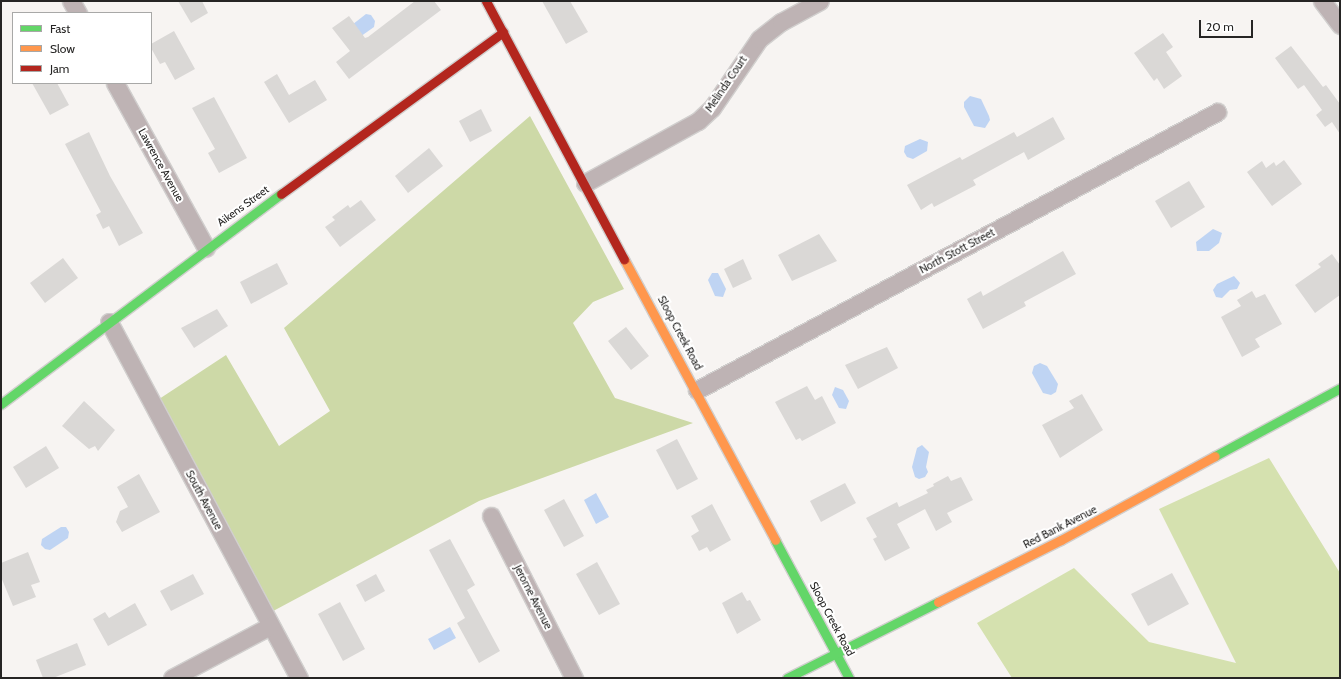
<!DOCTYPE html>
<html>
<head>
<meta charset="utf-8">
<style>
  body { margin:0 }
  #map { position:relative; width:1341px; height:679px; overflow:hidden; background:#f7f4f2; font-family:Cabin,sans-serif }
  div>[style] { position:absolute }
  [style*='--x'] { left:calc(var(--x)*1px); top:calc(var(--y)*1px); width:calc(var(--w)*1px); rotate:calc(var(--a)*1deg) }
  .green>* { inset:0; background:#d5e1af }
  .forest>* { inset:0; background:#cdd9a7 }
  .water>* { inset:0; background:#bfd4f3 }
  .building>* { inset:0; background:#dad8d6 }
  .roads { filter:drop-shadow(1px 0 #d1cfce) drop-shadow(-1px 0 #d1cfce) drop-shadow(0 1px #d1cfce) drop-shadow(0 -1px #d1cfce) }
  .street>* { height:17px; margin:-8.5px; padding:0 8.5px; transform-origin:8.5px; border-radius:8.5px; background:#beb3b4 }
  .fast>* { height:9px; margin:-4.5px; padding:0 4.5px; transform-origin:4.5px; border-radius:4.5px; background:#63d668 }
  .slow>* { height:9px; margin:-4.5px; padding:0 4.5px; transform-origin:4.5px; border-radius:4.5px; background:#ff974d }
  .jam>* { height:9px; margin:-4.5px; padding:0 4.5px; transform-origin:4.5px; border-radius:4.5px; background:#b3261e }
  span { translate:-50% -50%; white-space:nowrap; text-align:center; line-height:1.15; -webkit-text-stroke:4px #fff; paint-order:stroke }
  .street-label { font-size:11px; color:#262524 }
  .frame { position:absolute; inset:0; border:2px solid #262524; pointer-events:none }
  .legend { position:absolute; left:12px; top:12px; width:140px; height:72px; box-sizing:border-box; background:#fff; border:1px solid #a8a8a7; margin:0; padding:5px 7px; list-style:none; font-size:12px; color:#262524 }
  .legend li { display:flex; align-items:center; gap:8px; height:20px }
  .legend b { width:20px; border:1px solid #a8a8a7 }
  .scale { position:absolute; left:1199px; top:20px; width:54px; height:18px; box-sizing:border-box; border:2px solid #262524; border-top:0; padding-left:5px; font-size:12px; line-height:14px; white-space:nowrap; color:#262524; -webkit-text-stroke:3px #fff; paint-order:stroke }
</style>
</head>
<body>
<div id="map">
  <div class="green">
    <i style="clip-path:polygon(1269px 458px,1340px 573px,1340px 678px,1012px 678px,977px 623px,1074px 568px,1149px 642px,1236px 663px,1159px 509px)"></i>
  </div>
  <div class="forest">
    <i style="clip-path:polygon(530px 116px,624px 289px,593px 302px,573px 323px,615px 398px,693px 423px,479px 501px,262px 617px,150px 405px,226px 355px,279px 446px,330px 411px,284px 328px)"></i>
  </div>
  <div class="water">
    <i style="clip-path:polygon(366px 14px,371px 15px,375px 21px,374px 27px,357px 39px,348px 28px)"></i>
    <i style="clip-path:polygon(970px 96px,981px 99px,989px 116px,990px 120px,985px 128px,974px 126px,964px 107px,964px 102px)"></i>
    <i style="clip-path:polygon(920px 139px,928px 142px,927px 151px,913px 159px,907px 157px,904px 152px,905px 146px)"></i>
    <i style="clip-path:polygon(1213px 229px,1222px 233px,1219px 243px,1209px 251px,1197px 251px,1196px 242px)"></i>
    <i style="clip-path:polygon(712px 273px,718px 273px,726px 289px,723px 297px,715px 296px,708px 280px)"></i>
    <i style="clip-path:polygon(1234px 276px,1240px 283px,1237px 289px,1230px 290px,1222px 298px,1216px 297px,1213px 290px,1217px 284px)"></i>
    <i style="clip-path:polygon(1040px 363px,1047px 366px,1058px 384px,1056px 392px,1051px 395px,1043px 393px,1032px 373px,1034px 366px)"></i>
    <i style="clip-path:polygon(835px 387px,843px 390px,849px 401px,846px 409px,839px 408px,832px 395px)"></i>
    <i style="clip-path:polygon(922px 445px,929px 452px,926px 467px,928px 472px,925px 477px,919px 479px,915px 477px,912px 467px,917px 448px)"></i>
    <i style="clip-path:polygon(596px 493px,609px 517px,596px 524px,584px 500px)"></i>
    <i style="clip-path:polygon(61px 527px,66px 527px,69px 532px,68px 538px,50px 550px,45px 549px,41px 545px,42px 539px)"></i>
    <i style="clip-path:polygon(450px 627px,456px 638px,434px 650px,428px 639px)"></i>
  </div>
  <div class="building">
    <i style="clip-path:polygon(178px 1px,202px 1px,208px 13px,191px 23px)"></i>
    <i style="clip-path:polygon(415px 1px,434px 1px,441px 10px,349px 79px,336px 62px,350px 51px,332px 28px,349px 16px,365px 38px,368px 37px)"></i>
    <i style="clip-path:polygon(542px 1px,570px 1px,588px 32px,566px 44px)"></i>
    <i style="clip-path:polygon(174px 31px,195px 69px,175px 80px,165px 62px,160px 64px,151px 48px,151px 44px)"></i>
    <i style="clip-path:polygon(1163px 33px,1173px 47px,1166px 52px,1182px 76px,1164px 89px,1157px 78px,1154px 81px,1134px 53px)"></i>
    <i style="clip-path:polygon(1291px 46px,1323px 87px,1326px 85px,1340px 104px,1340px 134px,1332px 122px,1325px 127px,1316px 115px,1322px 110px,1304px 85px,1298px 89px,1275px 58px)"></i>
    <i style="clip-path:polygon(277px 74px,289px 95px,315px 80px,327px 100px,289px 123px,264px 82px)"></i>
    <i style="clip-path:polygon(32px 83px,57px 83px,69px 105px,50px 115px)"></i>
    <i style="clip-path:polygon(214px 97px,247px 158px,219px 173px,208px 153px,215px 149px,192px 108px)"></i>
    <i style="clip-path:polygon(481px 109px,492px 131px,470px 142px,459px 121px)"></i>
    <i style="clip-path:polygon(1053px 117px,1065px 139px,1028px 160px,1024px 152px,973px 180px,976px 185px,934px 207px,932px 203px,921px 210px,907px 185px,960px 157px,962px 160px,1014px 132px,1017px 137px)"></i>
    <i style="clip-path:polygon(89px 132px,110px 176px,143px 233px,119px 246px,109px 226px,103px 229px,96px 215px,101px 212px,65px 144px)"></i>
    <i style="clip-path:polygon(429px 148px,443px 166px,408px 193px,395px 176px)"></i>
    <i style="clip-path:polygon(1284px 160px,1302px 184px,1272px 206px,1247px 172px,1262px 161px,1266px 168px,1274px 162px,1276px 166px)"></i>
    <i style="clip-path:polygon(1189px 181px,1205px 207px,1171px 228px,1155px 201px)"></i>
    <i style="clip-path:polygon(361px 200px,376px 220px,340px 247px,325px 227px,335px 220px,332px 217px,348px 205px,350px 208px)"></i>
    <i style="clip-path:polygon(819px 234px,837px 261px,792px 281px,778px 255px)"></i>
    <i style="clip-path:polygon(1063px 251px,1076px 274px,1024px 302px,1026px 306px,983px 329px,967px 299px,981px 291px,983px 296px)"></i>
    <i style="clip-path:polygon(1332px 254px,1340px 265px,1340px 295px,1315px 313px,1295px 285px,1321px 267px,1318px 264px)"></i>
    <i style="clip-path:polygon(63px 258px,78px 278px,45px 303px,30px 283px)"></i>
    <i style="clip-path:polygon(743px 259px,752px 279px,733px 288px,724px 269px)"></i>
    <i style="clip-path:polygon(277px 263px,288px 284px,251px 304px,240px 282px)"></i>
    <i style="clip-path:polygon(1252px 291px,1256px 298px,1265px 294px,1282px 324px,1255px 339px,1260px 347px,1242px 357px,1221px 317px,1241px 306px,1237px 300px)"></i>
    <i style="clip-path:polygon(217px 309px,228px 326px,194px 348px,181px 328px)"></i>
    <i style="clip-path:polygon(626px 327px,649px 356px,631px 370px,608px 341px)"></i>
    <i style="clip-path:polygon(887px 347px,898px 368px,858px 389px,845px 365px)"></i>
    <i style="clip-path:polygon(807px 386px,815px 400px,822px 396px,836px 423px,802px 441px,800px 438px,796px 440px,775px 402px)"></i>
    <i style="clip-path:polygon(1082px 394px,1103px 430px,1060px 458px,1042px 425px,1074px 408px,1069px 401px)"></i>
    <i style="clip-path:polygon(84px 401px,115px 430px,98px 451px,95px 446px,89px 449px,62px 426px)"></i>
    <i style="clip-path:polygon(677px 439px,698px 479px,677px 490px,656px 450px)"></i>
    <i style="clip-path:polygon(46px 446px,59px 468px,26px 488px,13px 467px)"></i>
    <i style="clip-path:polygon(139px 474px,160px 512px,122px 532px,116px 522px,120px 511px,128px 507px,117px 487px)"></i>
    <i style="clip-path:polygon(948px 476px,951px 481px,961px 477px,973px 500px,947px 513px,952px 522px,936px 531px,925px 509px,897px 524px,910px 548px,885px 561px,873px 539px,877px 537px,866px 518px,897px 502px,899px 507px,928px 493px,926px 490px,934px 486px,933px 484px)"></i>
    <i style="clip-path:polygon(845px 483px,856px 503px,821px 522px,810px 501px)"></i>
    <i style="clip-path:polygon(564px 499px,584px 536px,564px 547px,544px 510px)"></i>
    <i style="clip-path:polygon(712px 504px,731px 540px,710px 552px,707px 547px,699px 551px,691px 536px,699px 531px,691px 516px)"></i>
    <i style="clip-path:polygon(450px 539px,475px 585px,467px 590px,500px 651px,479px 663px,457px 623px,465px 618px,429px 550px)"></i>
    <i style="clip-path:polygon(28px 552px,40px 582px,31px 585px,36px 597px,13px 606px,1px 577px,1px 563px)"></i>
    <i style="clip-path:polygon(597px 562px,620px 604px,599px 615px,576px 574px)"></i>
    <i style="clip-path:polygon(1172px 573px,1189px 604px,1148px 626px,1131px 594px)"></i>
    <i style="clip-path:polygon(193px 574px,204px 594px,171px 611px,160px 591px)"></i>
    <i style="clip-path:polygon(376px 574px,385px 591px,365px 602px,356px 585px)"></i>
    <i style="clip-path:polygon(742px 592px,747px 601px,750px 600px,761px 620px,737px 634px,722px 603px)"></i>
    <i style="clip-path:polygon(340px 602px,365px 649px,343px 661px,318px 614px)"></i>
    <i style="clip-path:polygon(135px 603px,147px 625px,108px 646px,93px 619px,105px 612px,109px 618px)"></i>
    <i style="clip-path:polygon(77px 643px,86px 665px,53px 678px,43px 678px,36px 660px)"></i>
  </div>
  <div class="roads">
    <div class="street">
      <i style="--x:71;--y:1;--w:14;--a:60"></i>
      <i style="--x:1322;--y:1;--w:30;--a:53"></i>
      <i style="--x:115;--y:83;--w:188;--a:61.1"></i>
      <i style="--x:585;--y:183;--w:129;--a:-28.8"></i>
      <i style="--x:698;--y:121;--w:19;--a:-43"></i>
      <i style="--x:712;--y:108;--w:83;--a:-55.7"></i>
      <i style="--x:759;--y:39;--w:28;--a:-38"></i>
      <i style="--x:781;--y:22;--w:44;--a:-28.3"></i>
      <i style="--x:109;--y:322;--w:404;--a:61.9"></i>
      <i style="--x:697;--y:390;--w:590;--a:-28.13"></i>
      <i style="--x:491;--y:516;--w:182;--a:62.9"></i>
      <i style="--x:172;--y:678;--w:111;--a:-28"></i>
    </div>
    <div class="fast">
      <i style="--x:1;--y:404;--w:350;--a:-36.9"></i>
      <i style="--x:1215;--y:456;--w:142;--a:-28.5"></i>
      <i style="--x:775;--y:540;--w:157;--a:61.8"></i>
      <i style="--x:787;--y:678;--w:169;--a:-26.7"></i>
    </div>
    <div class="slow">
      <i style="--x:624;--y:259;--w:319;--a:61.7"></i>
      <i style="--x:938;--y:602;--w:138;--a:-26.8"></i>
      <i style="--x:1061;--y:540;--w:175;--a:-28.6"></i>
    </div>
    <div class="jam">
      <i style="--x:486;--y:1;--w:293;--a:61.9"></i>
      <i style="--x:281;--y:194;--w:275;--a:-36.1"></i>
    </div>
  </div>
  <div class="street-label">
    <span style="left:726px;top:84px;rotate:-56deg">Melinda Court</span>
    <span style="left:161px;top:165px;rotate:61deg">Lawrence Avenue</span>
    <span style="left:243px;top:206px;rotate:-36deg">Aikens Street</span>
    <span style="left:957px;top:251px;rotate:-28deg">North Stott Street</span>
    <span style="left:680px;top:333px;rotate:62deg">Sloop Creek Road</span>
    <span style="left:204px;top:500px;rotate:62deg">South Avenue</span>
    <span style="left:1060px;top:527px;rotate:-27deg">Red Bank Avenue</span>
    <span style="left:533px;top:597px;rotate:63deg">Jerome Avenue</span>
    <span style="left:832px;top:619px;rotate:62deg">Sloop Creek Road</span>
  </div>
  <div class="frame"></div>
  <ul class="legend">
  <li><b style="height:5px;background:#63d668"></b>Fast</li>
  <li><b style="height:5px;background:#ff974d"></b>Slow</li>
  <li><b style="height:5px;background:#b3261e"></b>Jam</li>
  </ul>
  <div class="scale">20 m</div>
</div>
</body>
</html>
